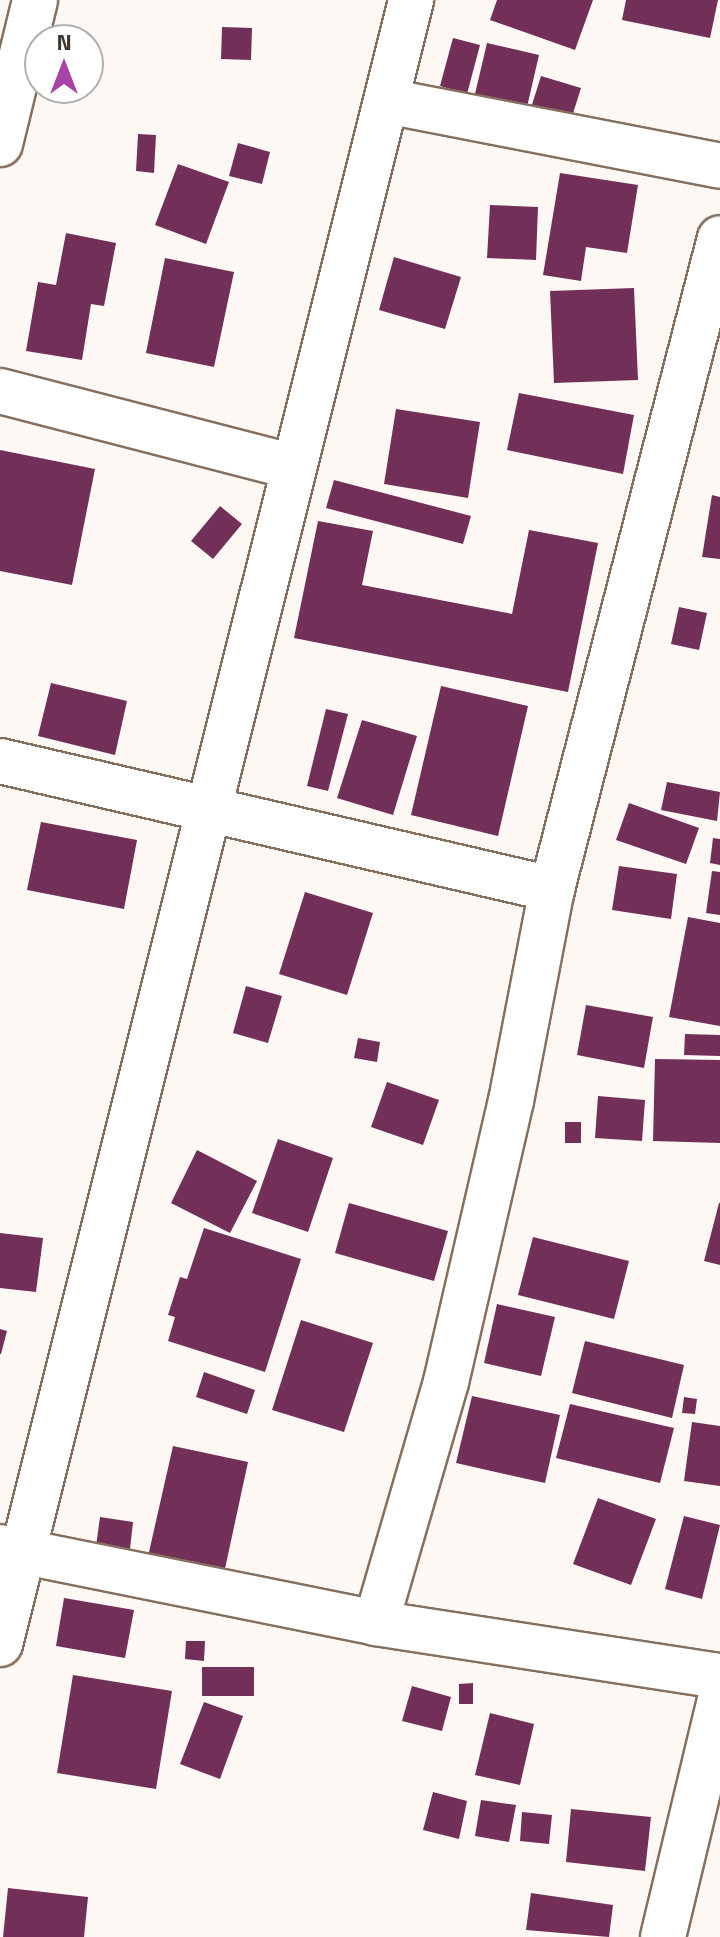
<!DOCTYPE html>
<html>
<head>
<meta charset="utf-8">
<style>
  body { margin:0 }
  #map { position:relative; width:720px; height:1937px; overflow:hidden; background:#fef8f5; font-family:"Titillium Web",sans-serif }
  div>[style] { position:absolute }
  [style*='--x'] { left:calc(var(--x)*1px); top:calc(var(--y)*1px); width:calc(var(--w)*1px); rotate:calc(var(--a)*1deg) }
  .building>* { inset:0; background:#723059 }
  .roads { filter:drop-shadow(2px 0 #856f5e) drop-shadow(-2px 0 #856f5e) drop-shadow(0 2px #856f5e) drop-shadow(0 -2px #856f5e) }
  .minor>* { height:44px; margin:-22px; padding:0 22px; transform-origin:22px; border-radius:22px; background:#fff }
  span { translate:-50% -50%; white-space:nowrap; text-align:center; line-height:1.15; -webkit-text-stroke:8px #fff; paint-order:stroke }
  .north { position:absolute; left:24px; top:24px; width:80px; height:80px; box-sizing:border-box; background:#fff; border:2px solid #b3afac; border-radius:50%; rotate:0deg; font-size:22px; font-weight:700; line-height:32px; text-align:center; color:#40362f }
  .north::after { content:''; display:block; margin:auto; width:28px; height:36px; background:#a842a6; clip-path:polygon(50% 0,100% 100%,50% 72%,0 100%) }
</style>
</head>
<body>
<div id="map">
  <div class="building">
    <i style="clip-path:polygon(497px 0,593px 0,575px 50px,490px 20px)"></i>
    <i style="clip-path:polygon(626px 0,718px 0,710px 38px,622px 20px)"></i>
    <i style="clip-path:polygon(222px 27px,252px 28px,251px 60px,221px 59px)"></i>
    <i style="clip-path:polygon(453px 38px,480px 45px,467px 94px,440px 86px)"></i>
    <i style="clip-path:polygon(487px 43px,539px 55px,527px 107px,475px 94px)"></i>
    <i style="clip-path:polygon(541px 76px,581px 88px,570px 123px,530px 111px)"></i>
    <i style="clip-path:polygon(138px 134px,156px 135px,154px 173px,136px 171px)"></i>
    <i style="clip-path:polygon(238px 143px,270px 152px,262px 184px,229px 176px)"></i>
    <i style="clip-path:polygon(178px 164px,229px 182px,206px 244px,155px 225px)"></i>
    <i style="clip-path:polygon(560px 173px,638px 185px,627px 253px,586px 247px,581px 281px,543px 275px)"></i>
    <i style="clip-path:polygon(490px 205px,538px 207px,536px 260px,487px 258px)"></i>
    <i style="clip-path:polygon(66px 233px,116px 243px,104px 306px,91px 304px,82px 360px,26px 351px,38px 282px,56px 285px)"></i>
    <i style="clip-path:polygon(394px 257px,461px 277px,445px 329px,379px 310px)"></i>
    <i style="clip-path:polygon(165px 258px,234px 272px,214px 367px,146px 353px)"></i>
    <i style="clip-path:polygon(634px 288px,638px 380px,554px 383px,550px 291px)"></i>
    <i style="clip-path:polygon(519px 393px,634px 415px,623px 474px,507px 450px)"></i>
    <i style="clip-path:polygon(396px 409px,480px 422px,468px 498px,384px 484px)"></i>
    <i style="clip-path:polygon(0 450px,95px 469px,72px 585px,0 571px)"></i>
    <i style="clip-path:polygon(334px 480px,471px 516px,463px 544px,326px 508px)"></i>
    <i style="clip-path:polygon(712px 495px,720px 497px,720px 559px,702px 557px)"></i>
    <i style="clip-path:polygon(220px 506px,242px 524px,213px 559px,191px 541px)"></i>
    <i style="clip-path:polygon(318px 521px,373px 531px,362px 585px,512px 614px,529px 530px,598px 543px,568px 692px,294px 638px)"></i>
    <i style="clip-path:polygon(679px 607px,707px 613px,699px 650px,671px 644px)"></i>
    <i style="clip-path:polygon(51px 683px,127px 701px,115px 755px,38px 736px)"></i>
    <i style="clip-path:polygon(441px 686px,528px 706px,498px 836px,411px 815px)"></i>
    <i style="clip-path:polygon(326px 709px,348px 714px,328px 791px,307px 786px)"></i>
    <i style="clip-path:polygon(362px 720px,417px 736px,393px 815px,337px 798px)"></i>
    <i style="clip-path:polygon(667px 782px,720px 792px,717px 821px,661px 810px)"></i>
    <i style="clip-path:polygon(629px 803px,699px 828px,686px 864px,616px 840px)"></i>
    <i style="clip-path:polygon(41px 822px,137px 840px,124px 909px,27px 890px)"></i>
    <i style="clip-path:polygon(713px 838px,720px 839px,720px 865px,710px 863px)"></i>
    <i style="clip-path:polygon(619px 866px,677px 874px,671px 919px,612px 910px)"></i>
    <i style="clip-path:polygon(712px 871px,720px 872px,720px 915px,706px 913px)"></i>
    <i style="clip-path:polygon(305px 892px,373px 913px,347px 995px,279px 974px)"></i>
    <i style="clip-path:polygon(688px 917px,720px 923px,720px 1026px,669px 1017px)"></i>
    <i style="clip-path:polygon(246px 986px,282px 996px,268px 1043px,233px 1033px)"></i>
    <i style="clip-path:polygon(586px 1005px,653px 1017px,644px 1068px,577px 1055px)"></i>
    <i style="clip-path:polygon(685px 1034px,720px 1035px,720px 1056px,684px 1055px)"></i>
    <i style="clip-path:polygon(358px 1038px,380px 1042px,377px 1062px,354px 1058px)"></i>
    <i style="clip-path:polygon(655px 1059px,720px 1060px,720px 1143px,653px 1141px)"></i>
    <i style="clip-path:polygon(387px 1082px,439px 1100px,423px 1145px,371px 1127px)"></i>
    <i style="clip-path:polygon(598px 1096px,645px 1100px,642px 1141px,595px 1138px)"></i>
    <i style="clip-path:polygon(565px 1122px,581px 1122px,581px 1143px,565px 1143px)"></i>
    <i style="clip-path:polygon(278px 1139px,333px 1158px,308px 1232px,252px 1213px)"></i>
    <i style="clip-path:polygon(197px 1150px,257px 1181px,230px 1233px,171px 1203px)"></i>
    <i style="clip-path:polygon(349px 1203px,448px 1231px,434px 1281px,335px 1253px)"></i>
    <i style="clip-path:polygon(719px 1203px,720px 1203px,720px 1265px,704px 1261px)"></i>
    <i style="clip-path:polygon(204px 1228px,301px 1259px,265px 1372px,168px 1341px,175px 1317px,168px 1315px,180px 1277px,187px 1279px)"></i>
    <i style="clip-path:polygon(0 1233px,43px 1238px,36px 1292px,0 1288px)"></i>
    <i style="clip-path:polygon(533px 1237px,629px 1261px,614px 1319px,518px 1295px)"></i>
    <i style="clip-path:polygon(497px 1304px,555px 1317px,541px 1376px,484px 1363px)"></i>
    <i style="clip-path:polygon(301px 1320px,373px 1343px,344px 1432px,272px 1410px)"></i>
    <i style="clip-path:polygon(0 1329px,7px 1331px,1px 1354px,0 1354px)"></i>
    <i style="clip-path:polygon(585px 1341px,684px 1365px,672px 1418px,572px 1393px)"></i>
    <i style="clip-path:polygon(204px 1372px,255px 1390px,247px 1414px,196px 1397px)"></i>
    <i style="clip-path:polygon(472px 1396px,560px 1415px,545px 1483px,456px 1463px)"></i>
    <i style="clip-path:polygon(684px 1397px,697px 1399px,695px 1414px,682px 1413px)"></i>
    <i style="clip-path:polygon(570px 1404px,674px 1428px,660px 1483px,556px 1458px)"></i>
    <i style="clip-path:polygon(692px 1422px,720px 1426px,720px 1486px,684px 1481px)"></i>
    <i style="clip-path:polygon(173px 1446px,248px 1462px,223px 1578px,147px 1561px)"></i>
    <i style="clip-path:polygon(598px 1498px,656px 1519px,631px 1585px,573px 1564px)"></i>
    <i style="clip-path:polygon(684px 1516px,720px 1525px,702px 1599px,665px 1589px)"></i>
    <i style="clip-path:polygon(100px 1517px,133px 1522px,129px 1558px,95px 1554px)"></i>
    <i style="clip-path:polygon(64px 1598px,134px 1610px,125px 1658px,56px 1646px)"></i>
    <i style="clip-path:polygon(186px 1641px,205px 1641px,204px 1661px,185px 1659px)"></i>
    <i style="clip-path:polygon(202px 1667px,254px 1667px,254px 1696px,202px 1696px)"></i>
    <i style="clip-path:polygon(73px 1675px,172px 1691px,156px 1789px,57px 1773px)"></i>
    <i style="clip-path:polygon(473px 1683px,473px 1704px,459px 1704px,459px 1684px)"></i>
    <i style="clip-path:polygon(412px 1686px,451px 1697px,442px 1731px,402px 1721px)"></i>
    <i style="clip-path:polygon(204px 1702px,243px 1716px,220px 1779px,180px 1764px)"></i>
    <i style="clip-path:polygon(490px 1713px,534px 1724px,520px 1785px,475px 1775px)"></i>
    <i style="clip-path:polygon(433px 1792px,467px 1801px,459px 1839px,423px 1830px)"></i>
    <i style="clip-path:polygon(481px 1800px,516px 1805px,509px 1842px,475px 1836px)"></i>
    <i style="clip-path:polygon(571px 1809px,651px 1817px,645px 1871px,566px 1862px)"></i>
    <i style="clip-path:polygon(522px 1812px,552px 1815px,549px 1844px,520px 1841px)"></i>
    <i style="clip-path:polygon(8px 1888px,88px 1897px,84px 1937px,3px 1937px)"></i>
    <i style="clip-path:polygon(531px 1893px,613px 1905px,609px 1937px,526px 1930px)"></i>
  </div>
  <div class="roads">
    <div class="minor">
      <i style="--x:387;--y:101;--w:339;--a:11"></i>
      <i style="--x:0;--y:144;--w:148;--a:-76.3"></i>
      <i style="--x:0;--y:391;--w:301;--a:14.5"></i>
      <i style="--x:0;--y:761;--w:567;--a:13.06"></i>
      <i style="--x:0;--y:1547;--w:384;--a:11.4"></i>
      <i style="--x:376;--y:1623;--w:348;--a:8.8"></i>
      <i style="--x:376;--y:1623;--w:251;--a:-73.8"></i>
      <i style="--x:446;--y:1382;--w:288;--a:-77"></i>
      <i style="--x:511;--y:1101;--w:216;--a:-79.1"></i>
      <i style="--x:552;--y:889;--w:672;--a:-75.53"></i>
      <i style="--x:0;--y:1644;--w:1695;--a:-75.96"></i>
      <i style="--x:663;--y:1937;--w:245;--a:-76.5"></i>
    </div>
  </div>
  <div class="north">N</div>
</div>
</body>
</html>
